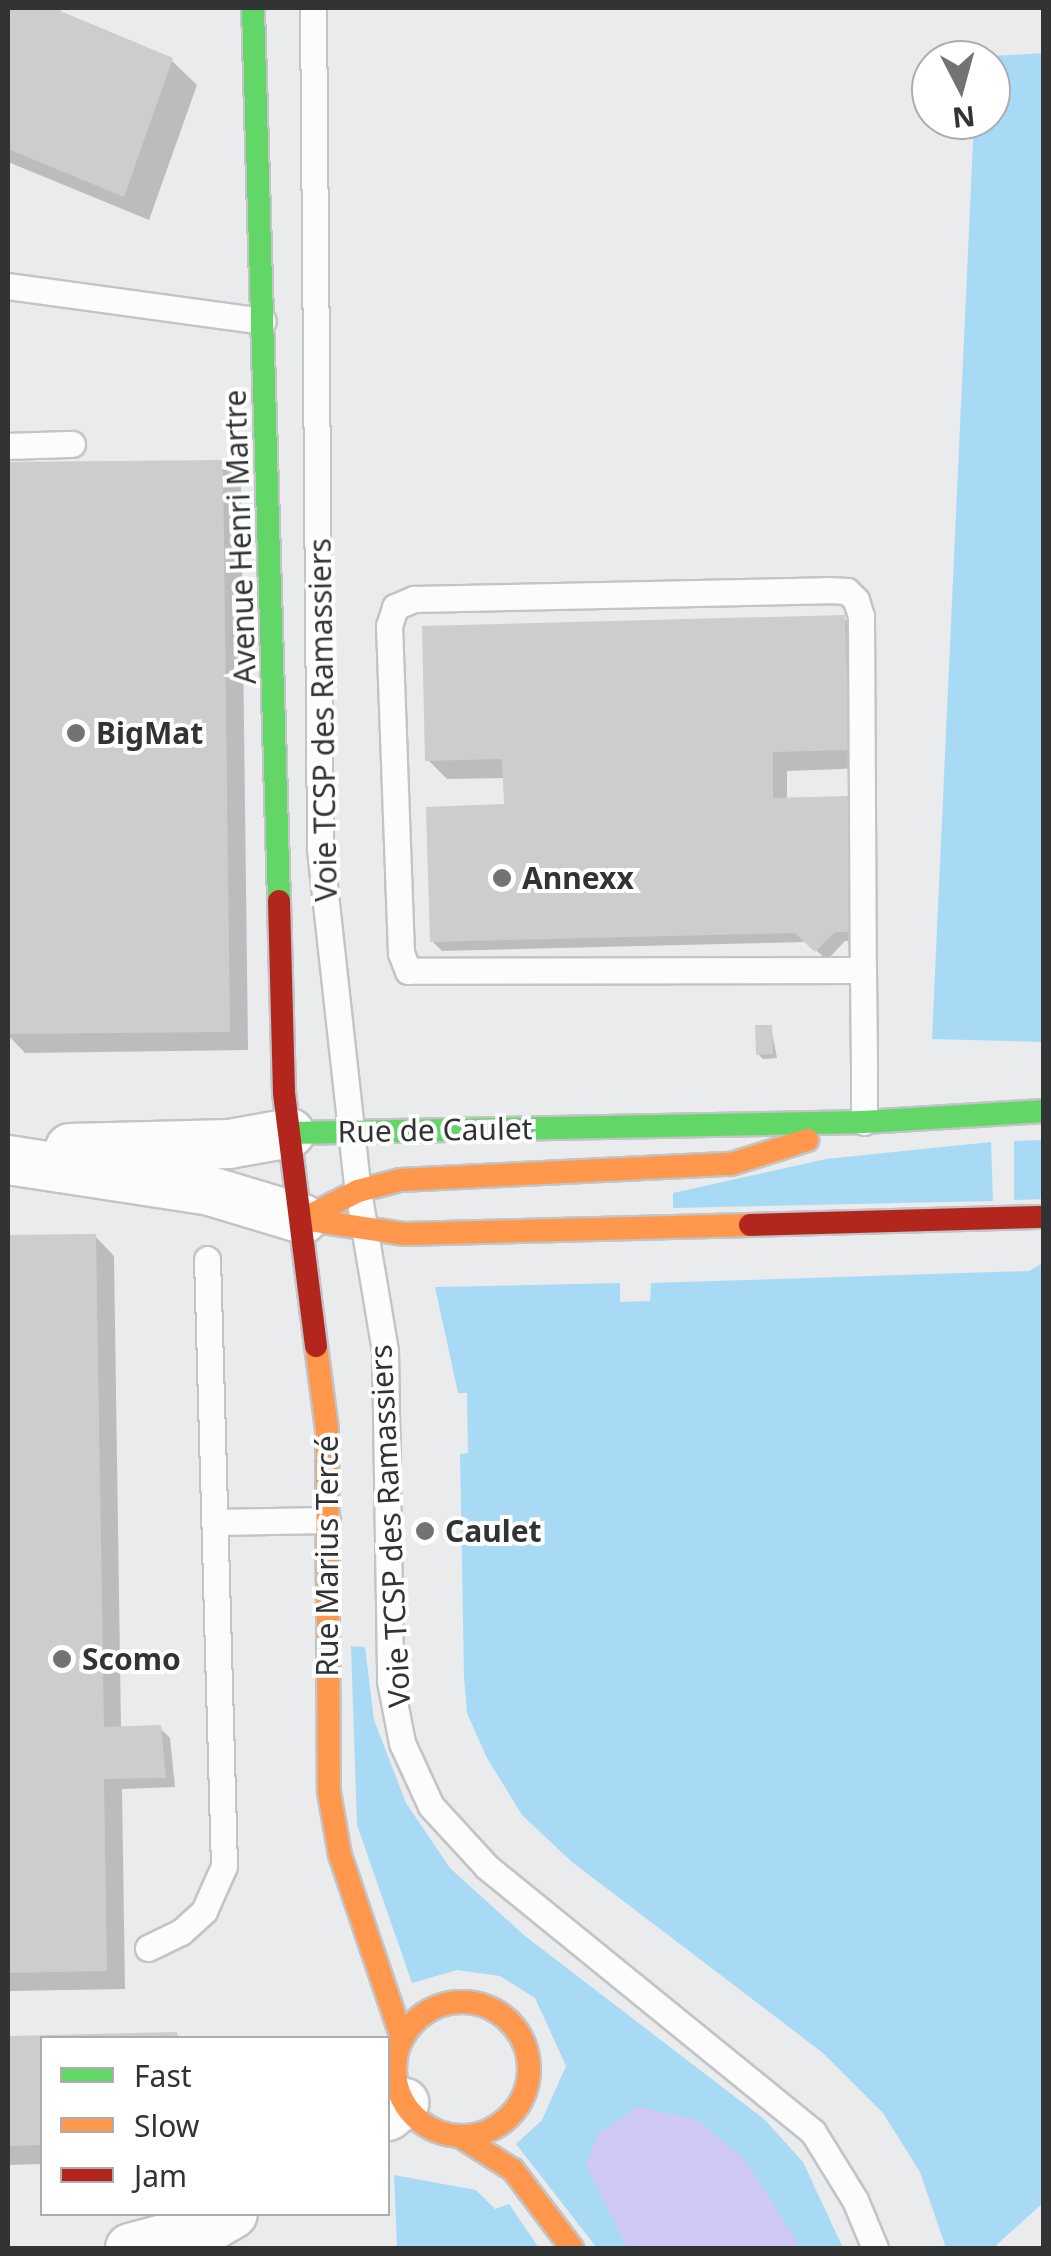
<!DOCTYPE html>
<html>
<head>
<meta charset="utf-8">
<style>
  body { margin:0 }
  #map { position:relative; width:1051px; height:2256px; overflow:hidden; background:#e9ebed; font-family:"Noto Sans",sans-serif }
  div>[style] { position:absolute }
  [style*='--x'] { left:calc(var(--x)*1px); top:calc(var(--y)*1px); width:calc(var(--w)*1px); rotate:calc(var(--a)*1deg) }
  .green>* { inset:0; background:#a9daf5 }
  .water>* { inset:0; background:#d0c8f5 }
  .shadow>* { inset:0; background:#0003 }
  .building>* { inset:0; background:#cbcdce }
  .roads { filter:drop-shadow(2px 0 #c3c4c6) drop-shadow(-2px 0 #c3c4c6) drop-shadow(0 2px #c3c4c6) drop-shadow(0 -2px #c3c4c6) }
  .lane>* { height:25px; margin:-12.5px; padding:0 12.5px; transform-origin:12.5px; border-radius:12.5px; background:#fcfcfc }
  .street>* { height:48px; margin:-24px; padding:0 24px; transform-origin:24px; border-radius:24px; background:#fcfcfc }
  .fast>* { height:22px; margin:-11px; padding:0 11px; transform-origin:11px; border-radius:11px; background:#63d668 }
  .slow>* { height:22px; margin:-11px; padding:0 11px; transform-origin:11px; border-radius:11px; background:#ff974d }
  .slow>.ring { margin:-11px; padding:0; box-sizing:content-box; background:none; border:22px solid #ff974d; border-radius:50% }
  .jam>* { height:22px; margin:-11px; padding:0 11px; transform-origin:11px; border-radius:11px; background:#b3261e }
  .dots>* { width:28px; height:28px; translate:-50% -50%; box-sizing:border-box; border:5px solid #fff; border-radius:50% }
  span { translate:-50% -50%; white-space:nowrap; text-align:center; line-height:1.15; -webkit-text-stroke:8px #fff; paint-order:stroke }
  .street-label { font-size:30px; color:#323334 }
  .poi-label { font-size:30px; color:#323334; font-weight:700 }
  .left { translate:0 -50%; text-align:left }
  .frame { position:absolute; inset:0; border:10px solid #323334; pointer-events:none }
  .legend { position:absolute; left:40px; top:2036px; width:350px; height:180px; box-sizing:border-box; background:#fff; border:2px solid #adadae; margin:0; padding:12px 18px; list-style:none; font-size:30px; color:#323334 }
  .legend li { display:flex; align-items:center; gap:20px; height:50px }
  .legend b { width:50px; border:2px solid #adadae }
  .north { position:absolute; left:911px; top:40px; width:100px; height:100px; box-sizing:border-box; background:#fff; border:2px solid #adadae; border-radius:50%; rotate:174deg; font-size:28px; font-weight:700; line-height:40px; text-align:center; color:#323334 }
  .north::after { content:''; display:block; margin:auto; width:35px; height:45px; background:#727375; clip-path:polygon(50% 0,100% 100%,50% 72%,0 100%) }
</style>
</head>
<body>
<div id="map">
  <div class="green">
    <i style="clip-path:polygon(1043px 53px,1043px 1042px,932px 1039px,974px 120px,991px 120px,991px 60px,977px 57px)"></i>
    <i style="clip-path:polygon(1043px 1140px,1043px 1199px,1014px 1200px,1014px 1141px)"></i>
    <i style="clip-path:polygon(991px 1142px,993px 1201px,673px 1208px,673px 1193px,826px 1159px)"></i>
    <i style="clip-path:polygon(1043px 1263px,1043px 2203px,993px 2248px,946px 2248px,920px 2172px,883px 2113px,823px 2053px,572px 1862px,522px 1815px,487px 1758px,467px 1713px,464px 1676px,460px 1454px,468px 1453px,467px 1393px,458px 1393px,435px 1287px,620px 1283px,620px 1302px,650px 1301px,651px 1283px,1029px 1271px)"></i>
    <i style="clip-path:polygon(351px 1646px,365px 1647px,374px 1720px,406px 1803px,450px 1868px,525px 1936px,764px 2119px,803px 2162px,843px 2248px,597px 2248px,516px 2144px,542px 2120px,566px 2066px,535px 1998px,500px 1976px,457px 1970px,412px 1983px,357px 1825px)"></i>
    <i style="clip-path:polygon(394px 2175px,476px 2190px,495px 2209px,509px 2204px,539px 2248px,397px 2246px)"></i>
  </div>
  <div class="water">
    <i style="clip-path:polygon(637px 2107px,697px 2120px,745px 2160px,801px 2248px,627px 2248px,586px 2165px,598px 2134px)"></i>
  </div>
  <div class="shadow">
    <i style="clip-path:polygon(8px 8px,61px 8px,60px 13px,172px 61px,197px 85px,149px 220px,8px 162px)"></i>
    <i style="clip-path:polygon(222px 462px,241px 482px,248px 1050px,25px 1053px,8px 1035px,8px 465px)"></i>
    <i style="clip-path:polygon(844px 618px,863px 637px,867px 768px,787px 771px,787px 800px,848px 798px,859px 809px,862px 941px,845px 941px,827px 960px,807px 942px,442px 951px,432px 941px,510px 807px,505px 778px,447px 779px,428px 760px)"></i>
    <i style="clip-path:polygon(771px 1027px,777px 1058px,763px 1059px,758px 1054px)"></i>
    <i style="clip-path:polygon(95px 1236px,114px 1256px,121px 1729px,160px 1728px,170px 1738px,175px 1787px,122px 1789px,125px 1989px,8px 1991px,8px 1238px)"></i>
    <i style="clip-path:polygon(176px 2034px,181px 2038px,42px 2038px,42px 2164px,8px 2165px,8px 2038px)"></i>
  </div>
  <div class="building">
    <i style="clip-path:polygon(8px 8px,53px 8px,173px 58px,124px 197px,8px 149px)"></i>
    <i style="clip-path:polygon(223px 460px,230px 1032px,8px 1034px,8px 462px)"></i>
    <i style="clip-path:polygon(845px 615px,849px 750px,773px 752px,773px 798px,849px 796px,853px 932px,835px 932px,815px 952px,795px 933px,430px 942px,426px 807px,504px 804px,502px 759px,425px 761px,422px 626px)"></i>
    <i style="clip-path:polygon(755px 1025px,772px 1025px,773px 1054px,756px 1055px)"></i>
    <i style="clip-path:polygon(96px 1234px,104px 1727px,161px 1725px,166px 1778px,104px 1779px,107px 1971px,8px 1973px,8px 1235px)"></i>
    <i style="clip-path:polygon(177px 2032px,177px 2038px,42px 2038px,42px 2145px,8px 2146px,8px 2036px)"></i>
  </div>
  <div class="roads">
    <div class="lane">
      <i style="--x:313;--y:8;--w:841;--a:89.52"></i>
      <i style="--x:320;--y:849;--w:344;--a:83.7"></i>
      <i style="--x:358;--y:1191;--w:161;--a:80.4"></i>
      <i style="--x:385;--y:1350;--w:331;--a:89.1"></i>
      <i style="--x:390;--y:1681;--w:63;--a:79"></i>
      <i style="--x:402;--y:1743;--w:69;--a:65.3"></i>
      <i style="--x:431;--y:1806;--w:83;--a:47.4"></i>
      <i style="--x:487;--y:1867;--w:420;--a:39.1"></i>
      <i style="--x:813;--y:2132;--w:80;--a:58.3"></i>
      <i style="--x:855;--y:2200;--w:52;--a:67.4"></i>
      <i style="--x:8;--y:286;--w:257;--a:7.8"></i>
      <i style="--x:8;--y:446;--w:64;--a:-1.8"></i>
      <i style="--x:863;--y:970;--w:455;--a:179.9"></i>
      <i style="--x:408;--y:971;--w:19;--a:-111"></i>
      <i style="--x:401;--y:953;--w:327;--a:-92.1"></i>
      <i style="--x:389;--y:626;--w:20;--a:-72"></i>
      <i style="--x:395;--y:607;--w:21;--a:-23"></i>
      <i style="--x:414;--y:599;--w:413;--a:-1.2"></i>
      <i style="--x:827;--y:590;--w:20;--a:3"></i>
      <i style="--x:847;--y:591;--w:13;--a:45"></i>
      <i style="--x:856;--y:600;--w:17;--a:73"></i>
      <i style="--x:861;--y:616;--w:354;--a:89.7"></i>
      <i style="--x:863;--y:970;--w:101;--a:89.4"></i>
      <i style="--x:864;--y:1071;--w:51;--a:90"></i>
      <i style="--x:216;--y:1522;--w:111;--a:-1"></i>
      <i style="--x:148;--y:1948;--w:37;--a:-26"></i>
      <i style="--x:181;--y:1932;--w:31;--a:-42"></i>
      <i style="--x:204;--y:1911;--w:49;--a:-66"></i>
      <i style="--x:224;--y:1866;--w:607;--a:-91.6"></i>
    </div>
    <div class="street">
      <i style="--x:70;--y:1148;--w:159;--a:-1.4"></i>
      <i style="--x:229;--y:1144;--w:62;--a:-10.2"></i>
      <i style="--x:8;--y:1160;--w:204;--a:8.7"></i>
      <i style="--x:210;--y:1191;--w:97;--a:16.8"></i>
      <i style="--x:388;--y:2116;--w:21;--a:-39"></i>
      <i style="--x:130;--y:2248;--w:85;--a:-15"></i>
      <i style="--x:212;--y:2226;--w:24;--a:-30"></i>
    </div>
    <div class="fast">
      <i style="--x:253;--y:8;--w:893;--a:88.33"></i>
      <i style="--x:290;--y:1133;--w:574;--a:-1.1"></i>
      <i style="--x:864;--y:1122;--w:180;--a:-3.5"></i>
    </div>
    <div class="slow">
      <i style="--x:303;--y:1219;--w:103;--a:8.4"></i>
      <i style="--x:405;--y:1234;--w:345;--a:-1.5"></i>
      <i style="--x:303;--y:1219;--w:62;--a:-27"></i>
      <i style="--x:358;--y:1191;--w:43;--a:-14.7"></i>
      <i style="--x:400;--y:1180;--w:331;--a:-2.8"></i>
      <i style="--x:731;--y:1164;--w:80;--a:-17.5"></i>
      <i style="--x:316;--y:1346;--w:85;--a:82.5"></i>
      <i style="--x:327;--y:1430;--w:362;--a:89.7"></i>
      <i style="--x:329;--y:1792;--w:64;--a:80.1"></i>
      <i style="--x:340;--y:1855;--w:193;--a:71.3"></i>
      <i class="ring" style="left:395px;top:2002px;width:112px;height:112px"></i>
      <i style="--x:461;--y:2137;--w:62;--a:32.4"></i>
      <i style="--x:513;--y:2170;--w:98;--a:52.9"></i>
    </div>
    <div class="jam">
      <i style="--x:279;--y:901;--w:192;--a:88.5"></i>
      <i style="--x:284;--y:1093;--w:255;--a:82.8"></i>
      <i style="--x:750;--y:1225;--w:294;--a:-1.6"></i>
    </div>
  </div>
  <div class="dots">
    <i style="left:76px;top:733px;background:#727375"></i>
    <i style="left:502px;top:878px;background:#727375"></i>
    <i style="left:425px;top:1531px;background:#727375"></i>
    <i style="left:62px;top:1659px;background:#727375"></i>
  </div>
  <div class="street-label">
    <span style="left:240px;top:537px;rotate:-92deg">Avenue Henri Martre</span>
    <span style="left:323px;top:720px;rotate:-91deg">Voie TCSP des Ramassiers</span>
    <span style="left:435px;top:1130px;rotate:-1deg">Rue de Caulet</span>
    <span style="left:390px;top:1526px;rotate:-93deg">Voie TCSP des Ramassiers</span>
    <span style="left:327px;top:1556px;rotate:-90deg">Rue Marius Tercé</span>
  </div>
  <div class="poi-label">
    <span class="left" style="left:96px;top:733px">BigMat</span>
    <span class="left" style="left:522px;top:878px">Annexx</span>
    <span class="left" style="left:445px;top:1531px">Caulet</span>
    <span class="left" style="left:82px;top:1659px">Scomo</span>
  </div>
  <div class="frame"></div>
  <ul class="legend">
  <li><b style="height:12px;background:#63d668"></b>Fast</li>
  <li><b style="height:12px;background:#ff974d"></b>Slow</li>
  <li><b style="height:12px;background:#b3261e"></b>Jam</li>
  </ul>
  <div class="north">N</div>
</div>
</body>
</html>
